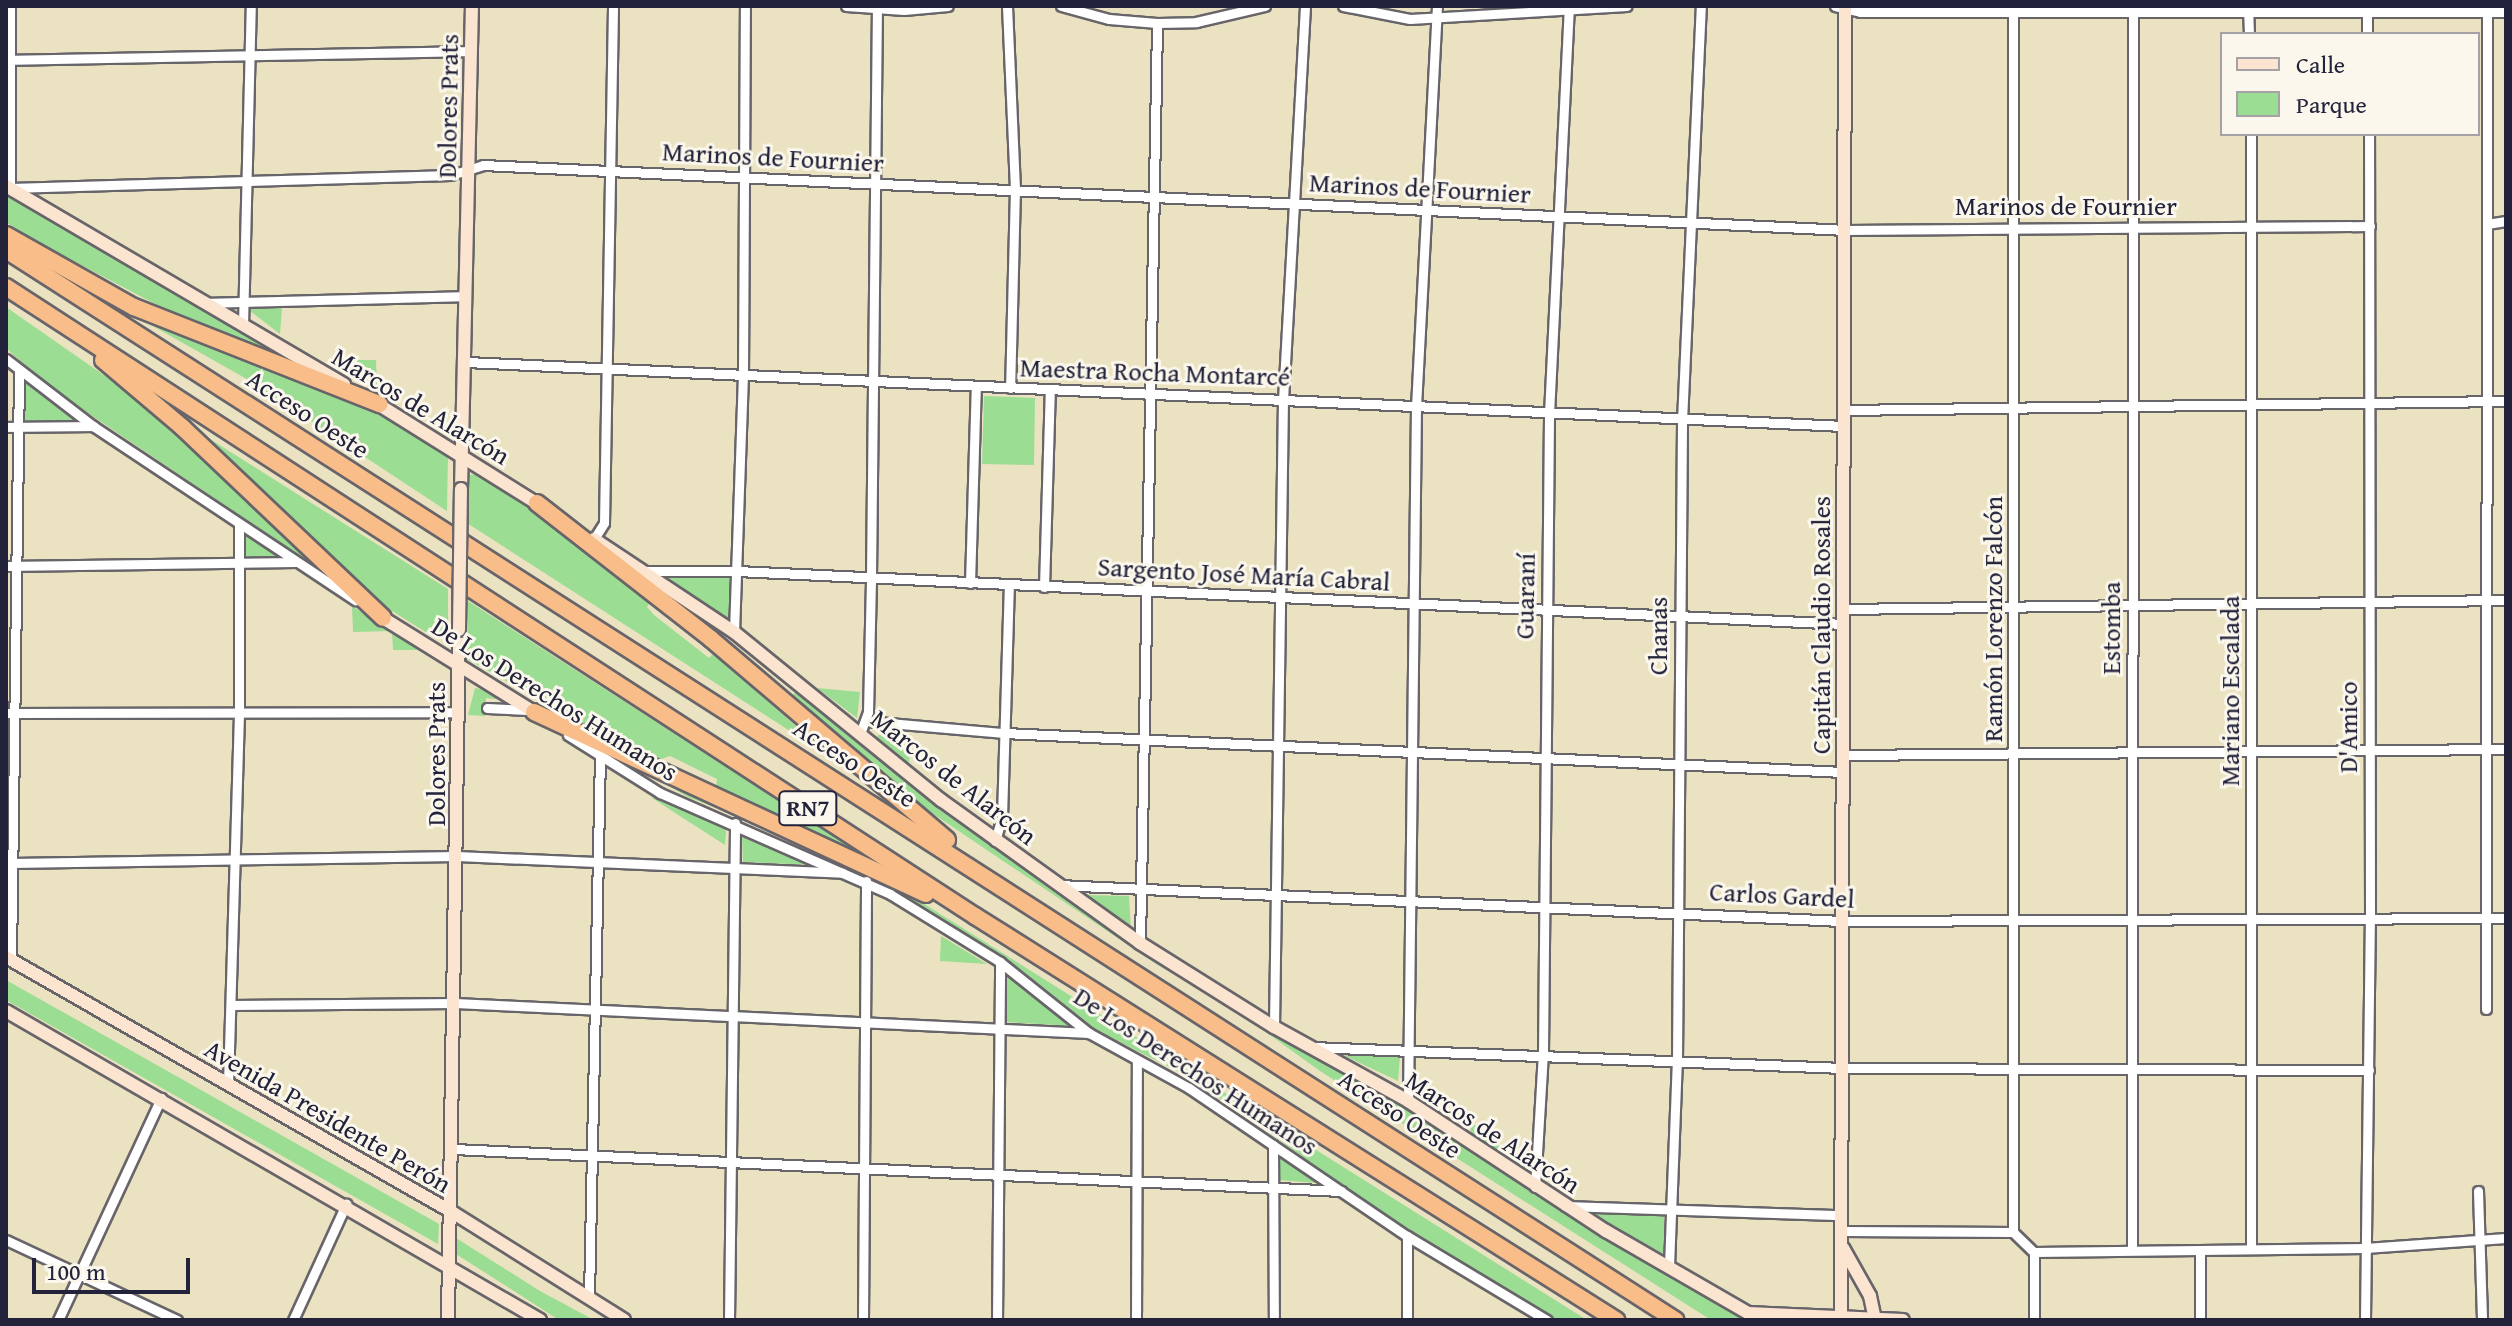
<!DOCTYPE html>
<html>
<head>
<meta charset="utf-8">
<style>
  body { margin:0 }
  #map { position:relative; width:2512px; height:1326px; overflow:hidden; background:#ebe2c1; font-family:"Gentium Book Plus",serif }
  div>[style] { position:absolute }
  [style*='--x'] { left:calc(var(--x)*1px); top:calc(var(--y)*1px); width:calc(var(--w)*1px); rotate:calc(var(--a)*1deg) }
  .green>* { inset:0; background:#9bdd93 }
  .roads { filter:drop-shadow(2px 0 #68656a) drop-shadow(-2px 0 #68656a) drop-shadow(0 2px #68656a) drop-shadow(0 -2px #68656a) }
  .street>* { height:9px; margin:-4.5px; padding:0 4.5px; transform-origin:4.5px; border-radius:4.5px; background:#fff }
  .secondary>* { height:12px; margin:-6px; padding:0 6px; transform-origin:6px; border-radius:6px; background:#fce5d0 }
  .highway>* { height:16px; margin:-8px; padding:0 8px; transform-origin:8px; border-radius:8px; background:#f8bd89 }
  .bridges { filter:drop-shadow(2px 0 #68656a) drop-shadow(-2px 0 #68656a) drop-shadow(0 2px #68656a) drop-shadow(0 -2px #68656a) }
  .secondary-bridge>* { height:12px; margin:-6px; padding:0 6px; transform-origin:6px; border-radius:6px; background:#fce5d0 }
  span { translate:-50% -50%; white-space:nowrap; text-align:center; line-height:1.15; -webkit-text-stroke:6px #fbf7ec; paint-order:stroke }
  .shield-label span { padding:2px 6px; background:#fbf7ec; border:2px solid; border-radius:6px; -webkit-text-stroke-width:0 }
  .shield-label { font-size:24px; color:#22223b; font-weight:700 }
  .street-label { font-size:26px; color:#22223b }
  .frame { position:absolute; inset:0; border:8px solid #22223b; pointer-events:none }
  .legend { position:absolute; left:2220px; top:32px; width:260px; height:104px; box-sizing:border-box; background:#fbf7ec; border:2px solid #a4a2a5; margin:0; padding:10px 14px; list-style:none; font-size:24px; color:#22223b }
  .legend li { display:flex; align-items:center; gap:16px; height:40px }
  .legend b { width:40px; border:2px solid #a4a2a5 }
  .scale { position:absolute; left:32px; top:1258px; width:158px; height:36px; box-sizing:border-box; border:4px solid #22223b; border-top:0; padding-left:10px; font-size:24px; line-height:28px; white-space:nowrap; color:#22223b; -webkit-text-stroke:6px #fbf7ec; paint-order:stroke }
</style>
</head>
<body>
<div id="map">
  <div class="green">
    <i style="clip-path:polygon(6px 191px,321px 375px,159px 306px,30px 238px,6px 222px)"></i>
    <i style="clip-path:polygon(253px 306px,282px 308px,280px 334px,250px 311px)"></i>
    <i style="clip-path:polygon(6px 307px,161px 415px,339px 582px,73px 403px,27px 367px,6px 348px)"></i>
    <i style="clip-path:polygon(128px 312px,367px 406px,432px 443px,448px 455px,447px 511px,245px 378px)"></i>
    <i style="clip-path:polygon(330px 360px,376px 360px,377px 389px)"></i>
    <i style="clip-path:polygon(19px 377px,74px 420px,21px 422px)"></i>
    <i style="clip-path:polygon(984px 396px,1035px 398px,1034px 465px,982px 464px)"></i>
    <i style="clip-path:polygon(194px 429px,448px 589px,448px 629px,432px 636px,384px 606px,315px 548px)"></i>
    <i style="clip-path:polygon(478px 474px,548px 519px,650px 602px,647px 607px,654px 615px,709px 658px,713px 654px,835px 760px,467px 523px,467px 475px)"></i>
    <i style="clip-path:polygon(241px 530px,285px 559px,242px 559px)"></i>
    <i style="clip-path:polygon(663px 574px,733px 576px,731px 622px)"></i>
    <i style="clip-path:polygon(468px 601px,857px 851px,856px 854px,716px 789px,717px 779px,670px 756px,656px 761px,607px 738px,467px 659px)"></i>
    <i style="clip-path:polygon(352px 606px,392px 631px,423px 650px,393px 650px,392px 631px,353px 632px)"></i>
    <i style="clip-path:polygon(475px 688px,486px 690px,504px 700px,486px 698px,485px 716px,468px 715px)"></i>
    <i style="clip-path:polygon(817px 688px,860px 692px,857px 718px)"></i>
    <i style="clip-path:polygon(796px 689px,1051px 890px,1171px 974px,886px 782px,841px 746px,793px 696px)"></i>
    <i style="clip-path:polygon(878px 735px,911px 737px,909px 764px,877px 737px)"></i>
    <i style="clip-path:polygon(648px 774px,711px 797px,902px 890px,1587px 1320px,1556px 1320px,1368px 1204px,1239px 1111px,1177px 1071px,1092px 1028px,1003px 958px,889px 887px,775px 831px,688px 797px)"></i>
    <i style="clip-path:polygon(659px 795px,720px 822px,726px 831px,725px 845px,652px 798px)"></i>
    <i style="clip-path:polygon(742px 837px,812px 865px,743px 862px)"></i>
    <i style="clip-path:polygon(1085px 895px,1129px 896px,1131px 932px)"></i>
    <i style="clip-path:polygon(941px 936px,987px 964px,940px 961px)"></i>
    <i style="clip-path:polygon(1007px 973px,1072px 1026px,1005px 1022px)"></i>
    <i style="clip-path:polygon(6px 980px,439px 1224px,438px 1244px,6px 1000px)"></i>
    <i style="clip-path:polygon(1241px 1014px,1398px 1102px,1529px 1190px,1754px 1320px,1711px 1320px,1320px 1071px)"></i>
    <i style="clip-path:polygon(1344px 1051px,1400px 1056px,1398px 1081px,1345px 1056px)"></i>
    <i style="clip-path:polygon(1470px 1125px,1481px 1125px,1482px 1133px,1508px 1150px,1533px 1152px,1532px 1169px,1526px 1171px,1471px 1133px)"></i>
    <i style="clip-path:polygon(1280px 1156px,1318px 1183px,1278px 1180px)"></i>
    <i style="clip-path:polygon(1585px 1211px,1664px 1216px,1665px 1252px,1662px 1253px)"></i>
    <i style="clip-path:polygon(456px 1238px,540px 1291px,594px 1320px,559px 1320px,456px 1254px)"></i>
  </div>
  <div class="roads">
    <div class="street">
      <i style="--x:10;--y:6;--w:182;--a:90"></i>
      <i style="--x:10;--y:188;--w:441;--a:-1.7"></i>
      <i style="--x:451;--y:175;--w:34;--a:-17"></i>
      <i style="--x:483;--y:165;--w:1365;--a:2.73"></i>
      <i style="--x:1846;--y:230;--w:524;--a:-0.44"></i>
      <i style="--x:846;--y:6;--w:58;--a:3.9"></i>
      <i style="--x:904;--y:10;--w:44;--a:-5.2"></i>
      <i style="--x:1007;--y:6;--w:182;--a:87.5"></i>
      <i style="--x:1015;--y:188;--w:200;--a:91.4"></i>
      <i style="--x:1061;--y:6;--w:50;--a:15.2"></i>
      <i style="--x:1109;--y:19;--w:48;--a:4.8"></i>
      <i style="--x:1157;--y:23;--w:39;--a:-1"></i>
      <i style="--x:1196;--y:22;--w:71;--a:-13.1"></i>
      <i style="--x:1343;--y:6;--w:68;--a:11"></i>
      <i style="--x:1410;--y:19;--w:217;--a:-3.4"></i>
      <i style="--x:1835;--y:6;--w:26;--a:13"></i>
      <i style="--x:1860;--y:12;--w:646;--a:0"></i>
      <i style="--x:2248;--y:6;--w:28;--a:88"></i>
      <i style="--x:2367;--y:6;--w:28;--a:90"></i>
      <i style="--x:6;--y:60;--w:465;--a:-1.1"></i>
      <i style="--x:2251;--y:134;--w:1115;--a:90"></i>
      <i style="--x:2487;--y:224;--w:19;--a:-9"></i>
      <i style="--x:207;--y:303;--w:259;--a:-1.5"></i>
      <i style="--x:243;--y:325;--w:319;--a:-88.6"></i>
      <i style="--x:6;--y:359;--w:110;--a:37.6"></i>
      <i style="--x:93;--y:426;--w:315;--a:33.6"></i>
      <i style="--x:466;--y:362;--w:1378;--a:2.66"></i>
      <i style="--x:1844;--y:410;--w:662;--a:-0.78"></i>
      <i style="--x:6;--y:427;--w:87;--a:-0.7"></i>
      <i style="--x:594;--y:539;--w:19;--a:-58"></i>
      <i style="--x:604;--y:523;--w:517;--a:-89"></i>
      <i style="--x:6;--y:566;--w:290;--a:-0.8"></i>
      <i style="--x:642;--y:571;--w:95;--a:0"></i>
      <i style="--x:737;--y:571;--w:1107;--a:2.74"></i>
      <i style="--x:970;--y:583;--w:197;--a:-88.3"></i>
      <i style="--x:1044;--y:587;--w:197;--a:-88.3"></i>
      <i style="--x:1843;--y:609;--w:663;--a:-0.78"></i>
      <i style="--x:734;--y:632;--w:257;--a:-88"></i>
      <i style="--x:743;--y:375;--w:369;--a:-89.7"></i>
      <i style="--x:487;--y:708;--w:41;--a:2.8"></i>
      <i style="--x:6;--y:713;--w:451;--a:-0.1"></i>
      <i style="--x:866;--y:721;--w:139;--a:5"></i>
      <i style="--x:1004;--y:733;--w:840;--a:2.66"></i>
      <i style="--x:861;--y:731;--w:20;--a:-70"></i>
      <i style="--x:868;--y:712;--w:135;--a:-88.7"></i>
      <i style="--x:871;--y:577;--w:571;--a:-89.4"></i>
      <i style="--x:568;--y:735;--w:109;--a:32.2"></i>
      <i style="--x:660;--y:793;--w:251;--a:23.7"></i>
      <i style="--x:890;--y:894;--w:129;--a:31.7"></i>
      <i style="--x:1000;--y:962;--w:114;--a:38.6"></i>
      <i style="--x:1089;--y:1033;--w:114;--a:28.8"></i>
      <i style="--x:1189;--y:1088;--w:263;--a:34.2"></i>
      <i style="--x:1407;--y:1236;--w:163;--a:31"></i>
      <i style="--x:1843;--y:755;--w:663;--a:-0.52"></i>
      <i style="--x:995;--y:841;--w:25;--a:-74"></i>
      <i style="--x:1002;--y:817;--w:231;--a:-88.3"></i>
      <i style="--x:11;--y:863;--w:446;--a:-0.9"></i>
      <i style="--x:457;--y:856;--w:386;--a:2.5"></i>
      <i style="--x:1058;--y:885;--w:786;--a:2.63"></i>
      <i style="--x:1843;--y:921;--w:663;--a:-0.26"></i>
      <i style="--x:1140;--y:943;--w:920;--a:-88.94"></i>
      <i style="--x:11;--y:960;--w:589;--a:-89.22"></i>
      <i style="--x:232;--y:1005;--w:223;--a:-0.5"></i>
      <i style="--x:455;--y:1003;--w:635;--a:2.71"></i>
      <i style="--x:2486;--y:1009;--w:1003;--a:-89.94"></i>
      <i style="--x:1274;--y:1027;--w:627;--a:-89.18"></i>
      <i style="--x:1283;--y:400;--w:395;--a:-86.8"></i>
      <i style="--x:1311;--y:1047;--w:531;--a:2.26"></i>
      <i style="--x:1842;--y:1068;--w:527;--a:0.22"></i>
      <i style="--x:228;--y:1084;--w:374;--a:-88.3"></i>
      <i style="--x:239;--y:710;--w:186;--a:-90"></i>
      <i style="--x:1408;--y:1101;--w:694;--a:-89.34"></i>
      <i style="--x:1416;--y:407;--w:402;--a:-87"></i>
      <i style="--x:1273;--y:1145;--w:175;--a:89.7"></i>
      <i style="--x:454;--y:1149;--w:888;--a:2.71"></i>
      <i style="--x:1535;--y:1187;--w:134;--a:-86.6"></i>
      <i style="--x:1543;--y:1053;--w:639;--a:-89.46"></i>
      <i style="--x:1549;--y:414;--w:408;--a:-87.2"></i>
      <i style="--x:2478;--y:1191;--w:129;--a:88.2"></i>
      <i style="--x:1565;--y:1206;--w:277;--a:1.9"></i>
      <i style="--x:1842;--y:1231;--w:171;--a:0.3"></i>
      <i style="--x:2013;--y:1232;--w:29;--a:44"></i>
      <i style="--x:2034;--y:1252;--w:331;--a:-0.7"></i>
      <i style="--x:2365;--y:1248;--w:141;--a:-4.1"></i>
      <i style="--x:2013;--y:1232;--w:1226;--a:-90"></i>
      <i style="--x:6;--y:1240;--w:189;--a:25.1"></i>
      <i style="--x:2132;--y:1250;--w:1244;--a:-89.95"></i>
      <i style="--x:2034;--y:1252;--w:68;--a:90"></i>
      <i style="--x:1669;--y:1266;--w:206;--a:-87.8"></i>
      <i style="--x:1677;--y:1060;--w:639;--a:-89.55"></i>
      <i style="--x:1682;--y:421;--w:415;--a:-87.4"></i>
      <i style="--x:589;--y:1297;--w:541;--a:-88.84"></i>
      <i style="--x:58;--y:1320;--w:245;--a:-65.1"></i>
      <i style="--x:293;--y:1320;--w:128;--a:-65.4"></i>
      <i style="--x:729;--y:1320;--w:497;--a:-89.3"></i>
      <i style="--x:863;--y:1320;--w:439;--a:-89.6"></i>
      <i style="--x:997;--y:1320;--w:358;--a:-89.5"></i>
      <i style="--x:1136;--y:1320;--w:260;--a:-89.8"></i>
      <i style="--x:1407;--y:1320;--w:84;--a:-90"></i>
      <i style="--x:2200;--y:1320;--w:70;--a:-90"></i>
      <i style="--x:2365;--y:1320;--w:401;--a:-89.3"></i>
      <i style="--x:2370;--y:919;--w:785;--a:-90.07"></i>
    </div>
    <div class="secondary">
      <i style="--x:6;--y:186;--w:392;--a:30.4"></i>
      <i style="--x:373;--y:401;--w:202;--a:32"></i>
      <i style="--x:461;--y:489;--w:483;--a:-88.7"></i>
      <i style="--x:594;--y:539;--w:168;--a:33.6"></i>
      <i style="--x:734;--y:632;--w:267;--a:39.1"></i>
      <i style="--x:941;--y:800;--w:245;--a:35.7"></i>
      <i style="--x:1140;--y:943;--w:158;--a:32.1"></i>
      <i style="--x:1274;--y:1027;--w:153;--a:28.9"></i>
      <i style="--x:1408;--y:1101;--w:237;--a:33.3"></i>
      <i style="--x:1606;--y:1231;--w:164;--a:30"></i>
      <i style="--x:1748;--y:1313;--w:155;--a:2.6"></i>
      <i style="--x:383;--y:618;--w:178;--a:31.9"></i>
      <i style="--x:6;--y:957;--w:514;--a:29.76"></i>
      <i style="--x:452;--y:1212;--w:203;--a:32.1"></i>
      <i style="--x:6;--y:1011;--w:617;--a:30.06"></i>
      <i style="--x:1843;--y:1248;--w:55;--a:60.6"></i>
      <i style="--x:1870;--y:1296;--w:25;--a:78"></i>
      <i style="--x:1841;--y:1317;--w:1311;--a:-89.83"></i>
      <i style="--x:448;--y:1320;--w:690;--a:-89.09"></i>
    </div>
    <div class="highway">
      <i style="--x:6;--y:235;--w:147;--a:29.4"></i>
      <i style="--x:134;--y:307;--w:264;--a:21.6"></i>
      <i style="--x:6;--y:250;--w:1983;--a:32.66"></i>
      <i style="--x:6;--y:287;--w:1155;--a:32.99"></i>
      <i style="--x:975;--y:916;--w:758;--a:32.22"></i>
      <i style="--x:103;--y:360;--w:104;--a:40.3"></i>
      <i style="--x:182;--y:427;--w:277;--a:43.5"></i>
      <i style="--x:537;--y:503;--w:221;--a:38"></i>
      <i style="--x:711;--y:639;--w:310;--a:40.4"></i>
      <i style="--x:534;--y:712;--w:432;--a:24.9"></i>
    </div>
  </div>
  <div class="bridges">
    <div class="secondary-bridge">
      <i style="--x:459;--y:630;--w:141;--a:-89.2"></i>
    </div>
  </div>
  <div class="shield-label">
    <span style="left:808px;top:808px">RN7</span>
  </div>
  <div class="street-label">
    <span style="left:448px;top:106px;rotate:-89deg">Dolores Prats</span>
    <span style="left:773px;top:157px;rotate:3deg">Marinos de Fournier</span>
    <span style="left:1420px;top:188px;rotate:3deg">Marinos de Fournier</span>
    <span style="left:2066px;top:206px">Marinos de Fournier</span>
    <span style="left:1155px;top:372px;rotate:2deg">Maestra Rocha Montarcé</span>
    <span style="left:421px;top:406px;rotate:31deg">Marcos de Alarcón</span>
    <span style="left:308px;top:414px;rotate:33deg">Acceso Oeste</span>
    <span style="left:1244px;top:574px;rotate:3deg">Sargento José María Cabral</span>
    <span style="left:1525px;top:596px;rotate:-89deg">Guaraní</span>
    <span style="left:1993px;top:619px;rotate:-90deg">Ramón Lorenzo Falcón</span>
    <span style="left:1821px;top:625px;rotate:-90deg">Capitán Claudio Rosales</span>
    <span style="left:2111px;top:628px;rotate:-90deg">Estomba</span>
    <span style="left:1658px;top:636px;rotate:-90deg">Chanas</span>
    <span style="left:2230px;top:691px;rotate:-90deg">Mariano Escalada</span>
    <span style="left:555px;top:699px;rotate:32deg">De Los Derechos Humanos</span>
    <span style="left:2348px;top:727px;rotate:-90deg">D'Amico</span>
    <span style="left:436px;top:754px;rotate:-90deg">Dolores Prats</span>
    <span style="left:855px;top:763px;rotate:33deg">Acceso Oeste</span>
    <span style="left:954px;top:777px;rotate:38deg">Marcos de Alarcón</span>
    <span style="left:1782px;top:895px;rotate:3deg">Carlos Gardel</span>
    <span style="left:1196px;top:1071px;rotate:33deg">De Los Derechos Humanos</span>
    <span style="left:1400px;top:1114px;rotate:33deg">Acceso Oeste</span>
    <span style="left:328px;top:1116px;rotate:30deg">Avenida Presidente Perón</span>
    <span style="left:1493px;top:1132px;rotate:33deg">Marcos de Alarcón</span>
  </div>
  <div class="frame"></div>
  <ul class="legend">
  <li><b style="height:10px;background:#fce5d0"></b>Calle</li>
  <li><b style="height:22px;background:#9bdd93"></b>Parque</li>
  </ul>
  <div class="scale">100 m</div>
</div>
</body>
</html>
